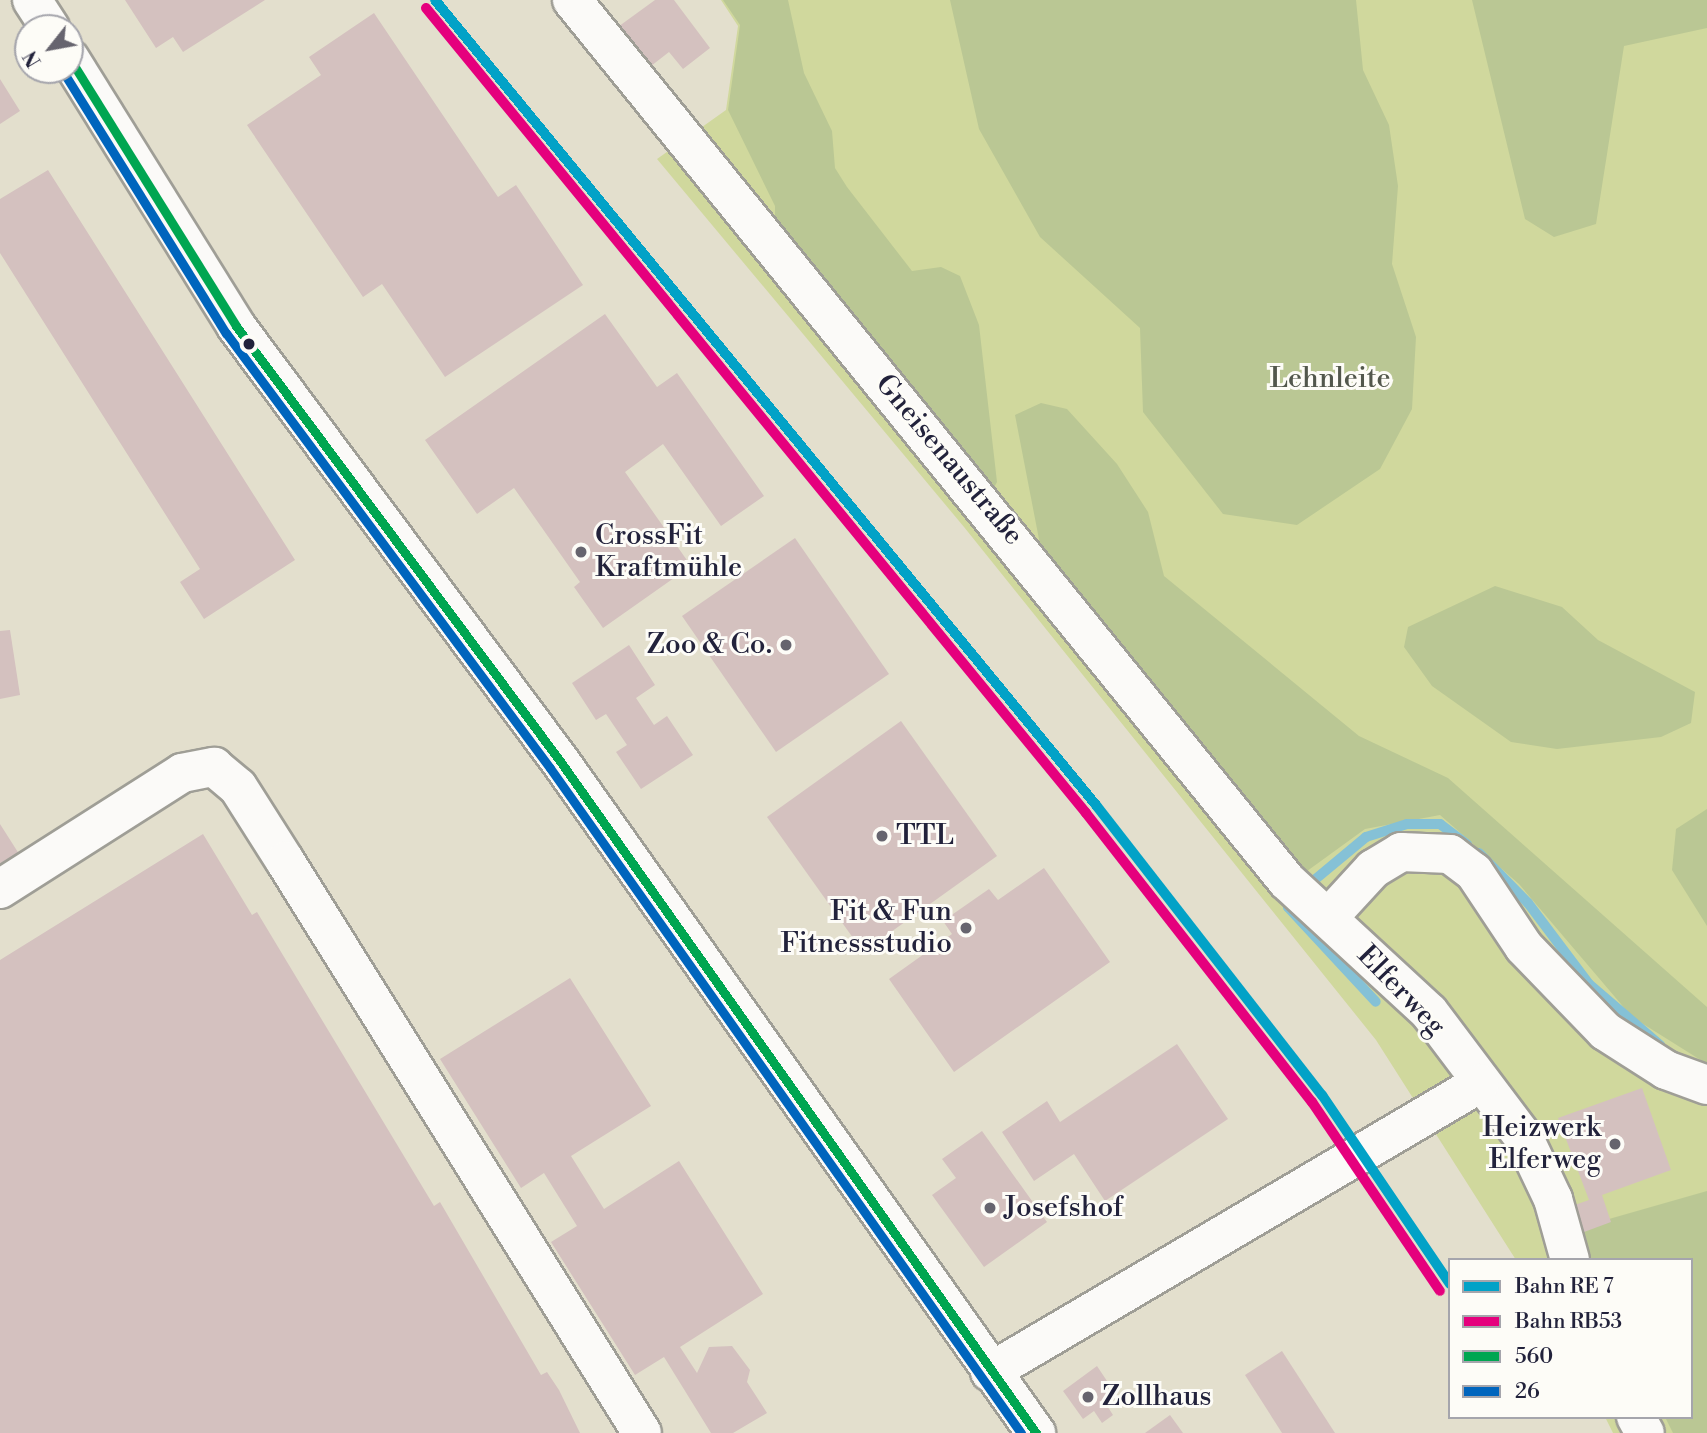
<!DOCTYPE html>
<html>
<head>
<meta charset="utf-8">
<style>
  body { margin:0 }
  #map { position:relative; width:1707px; height:1433px; overflow:hidden; background:#e3dfcd; font-family:"Libre Bodoni",serif }
  div>[style] { position:absolute }
  [style*='--x'] { left:calc(var(--x)*1px); top:calc(var(--y)*1px); width:calc(var(--w)*1px); rotate:calc(var(--a)*1deg) }
  .green>* { inset:0; background:#d0d89d }
  .forest>* { inset:0; background:#bac794 }
  .stream>* { height:10px; margin:-5px; padding:0 5px; transform-origin:5px; border-radius:5px; background:#85c1d6 }
  .building>* { inset:0; background:#d4c1bf }
  .roads { filter:drop-shadow(2px 0 #9f9e96) drop-shadow(-2px 0 #9f9e96) drop-shadow(0 2px #9f9e96) drop-shadow(0 -2px #9f9e96) }
  .minor>* { height:38px; margin:-19px; padding:0 19px; transform-origin:19px; border-radius:19px; background:#fbfaf8 }
  .bus-1>* { height:9px; margin:-4.5px; padding:0 4.5px; transform-origin:4.5px; border-radius:4.5px; background:#00a651 }
  .bus-2>* { height:9px; margin:-4.5px; padding:0 4.5px; transform-origin:4.5px; border-radius:4.5px; background:#0065bd }
  .rail-1>* { height:10px; margin:-5px; padding:0 5px; transform-origin:5px; border-radius:5px; background:#02a2c7 }
  .rail-2>* { height:10px; margin:-5px; padding:0 5px; transform-origin:5px; border-radius:5px; background:#e5007d }
  .dots>* { width:19px; height:19px; translate:-50% -50%; box-sizing:border-box; border:4px solid #fdfcf7; border-radius:50% }
  span { translate:-50% -50%; white-space:nowrap; text-align:center; line-height:1.15; -webkit-text-stroke:6px #fdfcf7; paint-order:stroke }
  .park-label { font-size:28px; color:#52574c }
  .street-label { font-size:28px; color:#22223b }
  .poi-label { font-size:28px; color:#22223b }
  .left { translate:0 -50%; text-align:left }
  .right { translate:-100% -50%; text-align:right }
  .legend { position:absolute; left:1448px; top:1258px; width:245px; height:161px; box-sizing:border-box; background:#fdfcf7; border:2px solid #a5a5ac; margin:0; padding:9px 12px; list-style:none; font-size:21px; color:#22223b }
  .legend li { display:flex; align-items:center; gap:14px; height:35px }
  .legend b { width:35px; border:2px solid #a5a5ac }
  .north { position:absolute; left:14px; top:14px; width:70px; height:70px; box-sizing:border-box; background:#fdfcf7; border:2px solid #a5a5ac; border-radius:50%; rotate:239deg; font-size:19px; font-weight:700; line-height:28px; text-align:center; color:#22223b }
  .north::after { content:''; display:block; margin:auto; width:24px; height:32px; background:#66646e; clip-path:polygon(50% 0,100% 100%,50% 72%,0 100%) }
</style>
</head>
<body>
<div id="map">
  <div class="green">
    <i style="clip-path:polygon(721px 0,1707px 0,1707px 1433px,1613px 1433px,1605px 1417px,1691px 1417px,1691px 1260px,1516px 1260px,1376px 1040px,964px 527px,657px 159px,726px 110px,738px 26px)"></i>
  </div>
  <div class="forest">
    <i style="clip-path:polygon(723px 0,788px 0,804px 73px,832px 131px,835px 168px,847px 187px,912px 271px,941px 267px,960px 276px,979px 325px,997px 482px,991px 493px,775px 233px,775px 206px,728px 110px,740px 25px)"></i>
    <i style="clip-path:polygon(950px 0,1356px 0,1363px 70px,1389px 125px,1398px 186px,1392px 264px,1416px 337px,1412px 409px,1380px 469px,1297px 525px,1223px 514px,1143px 412px,1140px 328px,1040px 237px,979px 129px)"></i>
    <i style="clip-path:polygon(1472px 0,1707px 0,1707px 28px,1624px 46px,1596px 224px,1554px 237px,1525px 219px)"></i>
    <i style="clip-path:polygon(1041px 403px,1067px 409px,1117px 464px,1148px 512px,1164px 576px,1359px 736px,1448px 778px,1707px 1007px,1707px 1064px,1632px 1017px,1519px 884px,1440px 815px,1365px 829px,1303px 874px,1043px 560px,1015px 415px)"></i>
    <i style="clip-path:polygon(1495px 586px,1562px 607px,1598px 640px,1695px 692px,1691px 723px,1661px 737px,1557px 749px,1511px 742px,1432px 686px,1404px 647px,1408px 627px)"></i>
    <i style="clip-path:polygon(1707px 809px,1707px 926px,1672px 870px,1676px 829px)"></i>
    <i style="clip-path:polygon(1707px 1191px,1707px 1433px,1673px 1433px,1665px 1417px,1691px 1417px,1691px 1260px,1589px 1260px,1574px 1229px)"></i>
  </div>
  <div class="stream">
    <i style="--x:1479;--y:853;--w:70;--a:45.6"></i>
    <i style="--x:1528;--y:903;--w:101;--a:53"></i>
    <i style="--x:1589;--y:984;--w:94;--a:40.7"></i>
    <i style="--x:1306;--y:887;--w:78;--a:-39.8"></i>
    <i style="--x:1366;--y:837;--w:43;--a:-17.6"></i>
    <i style="--x:1407;--y:824;--w:33;--a:0"></i>
    <i style="--x:1440;--y:824;--w:34;--a:37"></i>
    <i style="--x:1291;--y:903;--w:5;--a:127"></i>
    <i style="--x:1288;--y:907;--w:129;--a:47.2"></i>
  </div>
  <div class="building">
    <i style="clip-path:polygon(125px 0,265px 0,183px 52px,173px 37px,156px 48px)"></i>
    <i style="clip-path:polygon(655px 0,674px 0,710px 48px,683px 69px,669px 52px,642px 73px,611px 32px)"></i>
    <i style="clip-path:polygon(374px 13px,498px 197px,516px 185px,583px 285px,445px 377px,382px 284px,363px 297px,247px 125px,321px 75px,309px 57px)"></i>
    <i style="clip-path:polygon(0 79px,20px 111px,0 124px)"></i>
    <i style="clip-path:polygon(48px 170px,295px 560px,204px 619px,180px 582px,200px 569px,0 253px,0 199px)"></i>
    <i style="clip-path:polygon(605px 314px,657px 387px,677px 373px,764px 496px,721px 526px,663px 444px,625px 472px,691px 566px,603px 628px,574px 587px,580px 582px,514px 488px,477px 514px,425px 440px)"></i>
    <i style="clip-path:polygon(795px 538px,889px 674px,776px 752px,682px 616px)"></i>
    <i style="clip-path:polygon(10px 630px,20px 695px,0 699px,0 631px)"></i>
    <i style="clip-path:polygon(629px 645px,655px 685px,636px 698px,654px 725px,667px 716px,693px 755px,641px 789px,616px 752px,627px 745px,606px 714px,596px 720px,572px 683px)"></i>
    <i style="clip-path:polygon(901px 721px,997px 856px,863px 952px,767px 817px)"></i>
    <i style="clip-path:polygon(0 824px,21px 857px,0 870px)"></i>
    <i style="clip-path:polygon(203px 834px,252px 915px,257px 912px,434px 1206px,440px 1202px,541px 1375px,547px 1372px,559px 1390px,580px 1433px,0 1433px,0 960px)"></i>
    <i style="clip-path:polygon(1044px 868px,1110px 962px,954px 1072px,889px 979px,952px 934px,943px 921px,989px 889px,998px 900px)"></i>
    <i style="clip-path:polygon(570px 978px,651px 1106px,571px 1156px,604px 1209px,679px 1161px,763px 1294px,680px 1347px,697px 1373px,709px 1347px,732px 1346px,750px 1370px,747px 1382px,767px 1413px,733px 1433px,711px 1433px,664px 1357px,635px 1375px,551px 1242px,577px 1226px,544px 1173px,521px 1188px,440px 1059px)"></i>
    <i style="clip-path:polygon(1177px 1044px,1228px 1119px,1105px 1201px,1074px 1154px,1034px 1181px,1002px 1132px,1047px 1101px,1060px 1122px)"></i>
    <i style="clip-path:polygon(1642px 1088px,1671px 1170px,1602px 1195px,1611px 1222px,1576px 1235px,1569px 1207px,1589px 1200px,1558px 1118px)"></i>
    <i style="clip-path:polygon(982px 1131px,1047px 1222px,984px 1267px,932px 1195px,956px 1178px,942px 1159px)"></i>
    <i style="clip-path:polygon(1282px 1351px,1335px 1433px,1282px 1433px,1245px 1375px)"></i>
    <i style="clip-path:polygon(1097px 1366px,1115px 1393px,1104px 1401px,1113px 1415px,1102px 1423px,1094px 1411px,1083px 1419px,1063px 1391px)"></i>
    <i style="clip-path:polygon(1170px 1415px,1183px 1433px,1145px 1433px)"></i>
  </div>
  <div class="roads">
    <div class="minor">
      <i style="--x:32;--y:0;--w:33;--a:57"></i>
      <i style="--x:572;--y:0;--w:1135;--a:50.94"></i>
      <i style="--x:1287;--y:881;--w:193;--a:42.7"></i>
      <i style="--x:1429;--y:1012;--w:158;--a:53"></i>
      <i style="--x:1524;--y:1138;--w:68;--a:64.6"></i>
      <i style="--x:1553;--y:1199;--w:63;--a:74.4"></i>
      <i style="--x:70;--y:59;--w:314;--a:58.1"></i>
      <i style="--x:236;--y:326;--w:542;--a:53.32"></i>
      <i style="--x:560;--y:761;--w:824;--a:54.69"></i>
      <i style="--x:0;--y:889;--w:216;--a:-32.5"></i>
      <i style="--x:182;--y:773;--w:33;--a:-11"></i>
      <i style="--x:214;--y:767;--w:31;--a:40"></i>
      <i style="--x:238;--y:787;--w:88;--a:57.6"></i>
      <i style="--x:285;--y:861;--w:674;--a:58.03"></i>
      <i style="--x:1328;--y:918;--w:67;--a:-47.4"></i>
      <i style="--x:1373;--y:869;--w:33;--a:-31"></i>
      <i style="--x:1401;--y:852;--w:49;--a:2.3"></i>
      <i style="--x:1450;--y:854;--w:30;--a:37"></i>
      <i style="--x:1474;--y:872;--w:90;--a:56.3"></i>
      <i style="--x:1524;--y:947;--w:117;--a:46"></i>
      <i style="--x:1605;--y:1031;--w:72;--a:32.6"></i>
      <i style="--x:1666;--y:1070;--w:44;--a:20.1"></i>
      <i style="--x:990;--y:1372;--w:568;--a:-30.5"></i>
      <i style="--x:1636;--y:1417;--w:18;--a:61"></i>
    </div>
  </div>
  <div class="bus-1">
    <i style="--x:70;--y:59;--w:314;--a:58.1"></i>
    <i style="--x:236;--y:326;--w:542;--a:53.32"></i>
    <i style="--x:560;--y:761;--w:824;--a:54.69"></i>
  </div>
  <div class="bus-2">
    <i style="--x:62;--y:70;--w:310;--a:58.1"></i>
    <i style="--x:226;--y:333;--w:542;--a:53.32"></i>
    <i style="--x:550;--y:768;--w:815;--a:54.69"></i>
  </div>
  <div class="rail-1">
    <i style="--x:435;--y:0;--w:1042;--a:50.61"></i>
    <i style="--x:1096;--y:805;--w:368;--a:52.1"></i>
    <i style="--x:1322;--y:1095;--w:228;--a:55.9"></i>
  </div>
  <div class="rail-2">
    <i style="--x:426;--y:8;--w:1041;--a:50.65"></i>
    <i style="--x:1086;--y:813;--w:367;--a:52"></i>
    <i style="--x:1312;--y:1102;--w:228;--a:55.9"></i>
  </div>
  <div class="dots">
    <i style="left:249px;top:344px;background:#22223b"></i>
    <i style="left:581px;top:552px;background:#66646e"></i>
    <i style="left:786px;top:645px;background:#66646e"></i>
    <i style="left:882px;top:836px;background:#66646e"></i>
    <i style="left:966px;top:928px;background:#66646e"></i>
    <i style="left:1615px;top:1144px;background:#66646e"></i>
    <i style="left:990px;top:1208px;background:#66646e"></i>
    <i style="left:1088px;top:1397px;background:#66646e"></i>
  </div>
  <div class="park-label">
    <span style="left:1330px;top:379px">Lehnleite</span>
  </div>
  <div class="street-label">
    <span style="left:949px;top:460px;rotate:50deg">Gneisenaustraße</span>
    <span style="left:1401px;top:991px;rotate:46deg">Elferweg</span>
  </div>
  <div class="poi-label">
    <span class="left" style="left:595px;top:552px">CrossFit<br>Kraftmühle</span>
    <span class="right" style="left:772px;top:645px">Zoo &amp; Co.</span>
    <span class="left" style="left:896px;top:836px">TTL</span>
    <span class="right" style="left:952px;top:928px">Fit &amp; Fun<br>Fitnessstudio</span>
    <span class="right" style="left:1601px;top:1144px">Heizwerk<br>Elferweg</span>
    <span class="left" style="left:1004px;top:1208px">Josefshof</span>
    <span class="left" style="left:1102px;top:1397px">Zollhaus</span>
  </div>
  <ul class="legend">
  <li><b style="height:9px;background:#02a2c7"></b>Bahn RE 7</li>
  <li><b style="height:9px;background:#e5007d"></b>Bahn RB53</li>
  <li><b style="height:9px;background:#00a651"></b>560</li>
  <li><b style="height:9px;background:#0065bd"></b>26</li>
  </ul>
  <div class="north">N</div>
</div>
</body>
</html>
